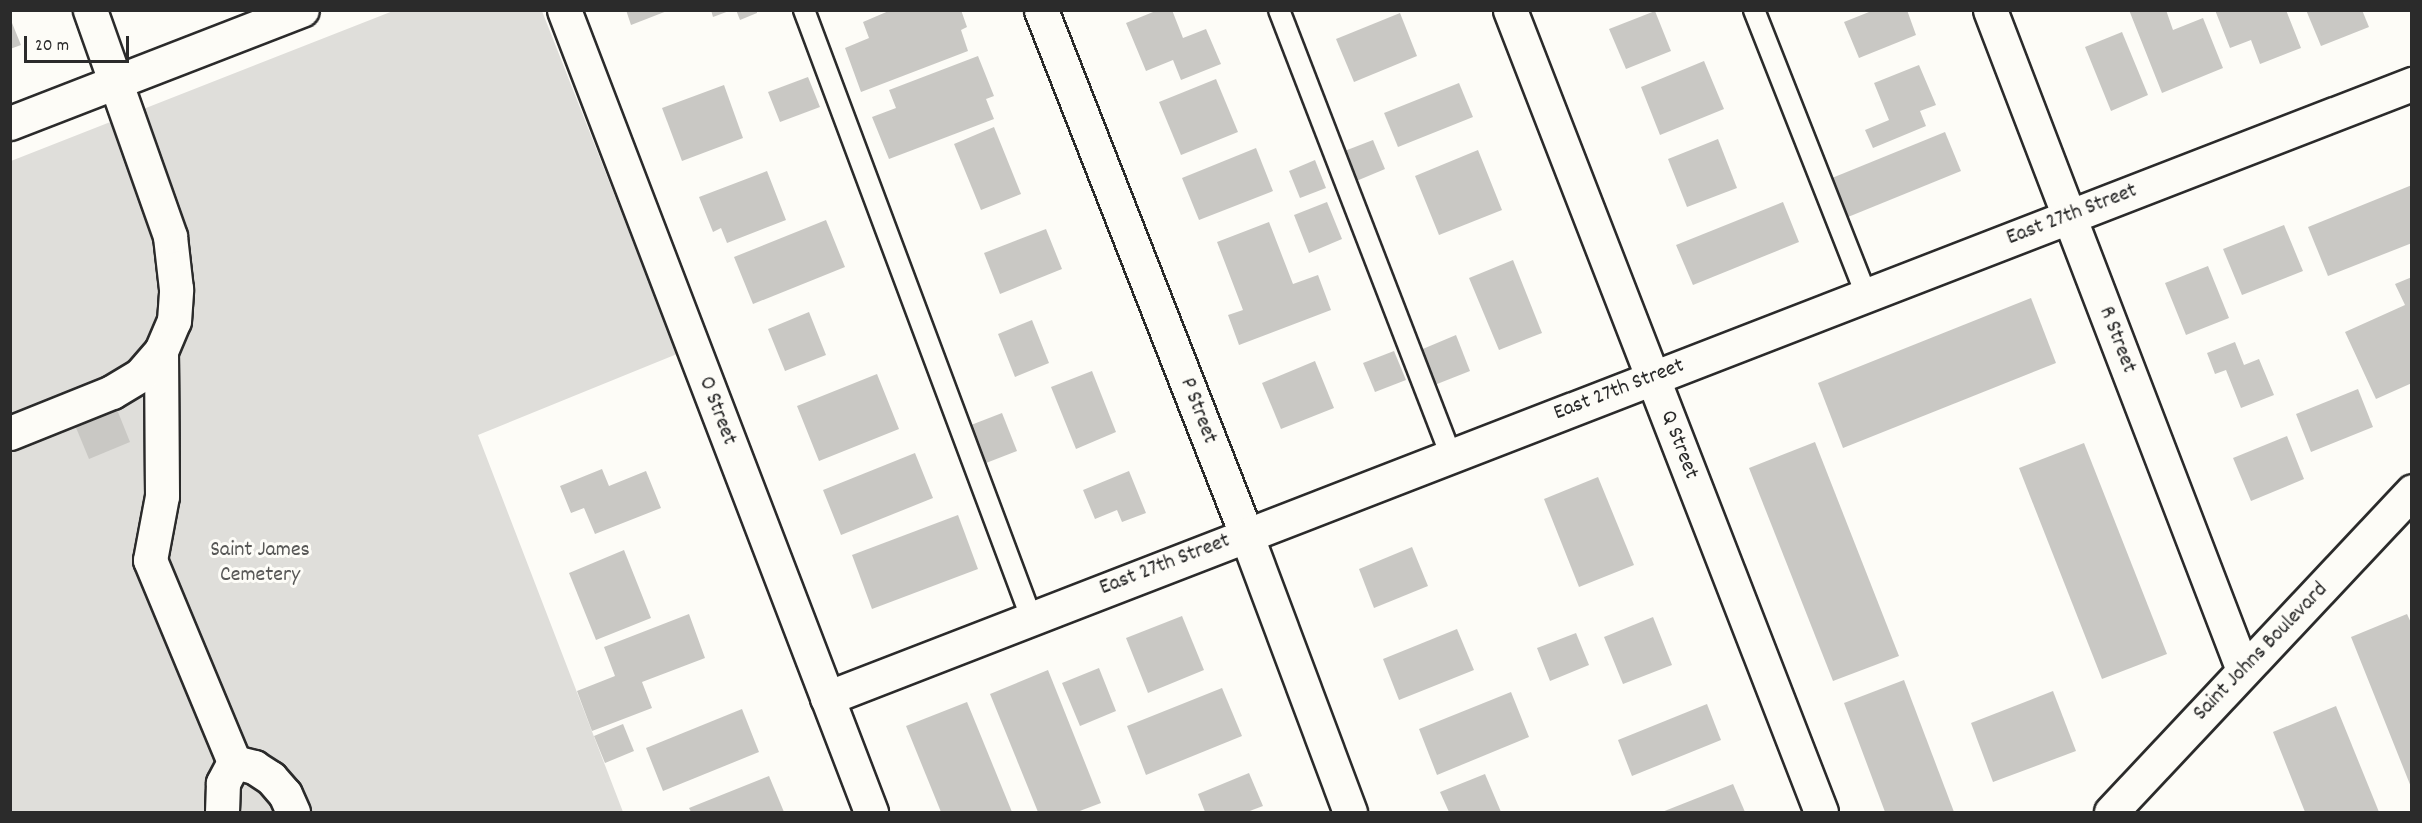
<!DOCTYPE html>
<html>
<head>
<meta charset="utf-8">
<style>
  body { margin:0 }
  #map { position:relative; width:2422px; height:823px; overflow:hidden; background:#fdfcf7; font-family:Dekko,sans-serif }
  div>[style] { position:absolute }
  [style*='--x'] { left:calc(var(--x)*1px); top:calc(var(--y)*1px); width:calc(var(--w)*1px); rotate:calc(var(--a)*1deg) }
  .green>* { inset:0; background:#dfdeda }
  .building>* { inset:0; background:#c9c8c4 }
  .roads { filter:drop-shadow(2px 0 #2b2b2b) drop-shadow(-2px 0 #2b2b2b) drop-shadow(0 2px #2b2b2b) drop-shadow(0 -2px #2b2b2b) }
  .service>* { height:20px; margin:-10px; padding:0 10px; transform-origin:10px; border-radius:10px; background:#fdfcf7 }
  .minor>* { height:33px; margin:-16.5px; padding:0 16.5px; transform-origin:16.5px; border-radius:16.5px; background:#fdfcf7 }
  .tertiary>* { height:33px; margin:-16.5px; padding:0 16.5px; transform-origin:16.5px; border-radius:16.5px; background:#fdfcf7 }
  span { translate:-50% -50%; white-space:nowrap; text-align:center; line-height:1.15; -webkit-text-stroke:6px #fdfcf7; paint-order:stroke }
  .street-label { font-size:22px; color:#2b2b2b }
  .park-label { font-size:22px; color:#585857 }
  .frame { position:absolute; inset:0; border:12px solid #2b2b2b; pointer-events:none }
  .scale { position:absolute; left:24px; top:36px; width:105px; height:27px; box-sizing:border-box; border:3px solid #2b2b2b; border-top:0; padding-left:8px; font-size:18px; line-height:21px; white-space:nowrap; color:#2b2b2b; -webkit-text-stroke:4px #fdfcf7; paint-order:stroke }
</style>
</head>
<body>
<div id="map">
  <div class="green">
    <i style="clip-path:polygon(393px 11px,542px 11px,677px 354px,478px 435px,623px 812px,11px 812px,11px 161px)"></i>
  </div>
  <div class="building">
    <i style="clip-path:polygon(626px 10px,667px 10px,667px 11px,631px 25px)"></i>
    <i style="clip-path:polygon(711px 10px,729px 10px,729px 11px,713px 17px)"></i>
    <i style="clip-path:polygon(736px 10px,757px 10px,757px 13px,740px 20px)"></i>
    <i style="clip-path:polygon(891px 10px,961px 10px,967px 27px,961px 30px,968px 51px,861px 92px,845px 48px,869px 38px,863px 22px)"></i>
    <i style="clip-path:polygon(1158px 10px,1172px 10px,1183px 38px,1206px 29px,1221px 64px,1181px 80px,1173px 60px,1146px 71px,1126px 23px)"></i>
    <i style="clip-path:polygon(1874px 10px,1907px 10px,1916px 35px,1859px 58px,1844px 22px)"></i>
    <i style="clip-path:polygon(2129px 10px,2166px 10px,2173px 30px,2203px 18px,2223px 68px,2162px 93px)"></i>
    <i style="clip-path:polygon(2215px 10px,2286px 10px,2301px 48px,2260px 64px,2251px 40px,2230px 48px)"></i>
    <i style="clip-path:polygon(2306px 10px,2362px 10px,2369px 27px,2321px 46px)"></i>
    <i style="clip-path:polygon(1655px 11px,1671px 51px,1626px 69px,1609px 29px)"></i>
    <i style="clip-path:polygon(1400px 13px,1417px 56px,1354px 82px,1336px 39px)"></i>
    <i style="clip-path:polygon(10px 18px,21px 45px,10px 49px)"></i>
    <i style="clip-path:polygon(2122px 32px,2148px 95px,2111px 111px,2085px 47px)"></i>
    <i style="clip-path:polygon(978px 56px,994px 96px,986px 99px,994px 119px,889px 159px,872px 117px,896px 108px,889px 90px)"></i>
    <i style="clip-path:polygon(1704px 61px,1724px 109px,1660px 135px,1641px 87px)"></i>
    <i style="clip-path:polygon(1919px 65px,1936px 105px,1920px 111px,1926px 126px,1873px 148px,1865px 130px,1889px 120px,1874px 83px)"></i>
    <i style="clip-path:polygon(808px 77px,820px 107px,780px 122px,768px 92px)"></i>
    <i style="clip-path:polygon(1216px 79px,1238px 132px,1181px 155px,1159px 102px)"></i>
    <i style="clip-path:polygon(1459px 83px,1473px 117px,1398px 147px,1384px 113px)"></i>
    <i style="clip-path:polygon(724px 85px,743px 138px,682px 161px,662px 108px)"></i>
    <i style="clip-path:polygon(994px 127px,1021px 194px,981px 210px,954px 144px)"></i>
    <i style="clip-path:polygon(1945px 132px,1961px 171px,1848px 217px,1832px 178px)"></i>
    <i style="clip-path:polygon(1718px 139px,1737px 188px,1687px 207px,1668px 159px)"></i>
    <i style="clip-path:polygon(1373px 140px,1385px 169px,1354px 182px,1342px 152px)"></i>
    <i style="clip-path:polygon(1256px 148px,1273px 191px,1199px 220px,1182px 178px)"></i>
    <i style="clip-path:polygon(1478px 150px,1502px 210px,1439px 235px,1415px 176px)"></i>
    <i style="clip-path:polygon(1315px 160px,1326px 188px,1300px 198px,1289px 171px)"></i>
    <i style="clip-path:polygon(767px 171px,786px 220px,727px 243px,721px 228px,713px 232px,699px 197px)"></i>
    <i style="clip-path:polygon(2412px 185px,2412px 243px,2328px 276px,2308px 227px)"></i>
    <i style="clip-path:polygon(1327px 202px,1342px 239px,1309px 253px,1294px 215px)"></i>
    <i style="clip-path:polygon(1783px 202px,1799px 242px,1693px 285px,1676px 245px)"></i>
    <i style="clip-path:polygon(826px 220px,845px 267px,753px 304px,734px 257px)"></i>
    <i style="clip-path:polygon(1269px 222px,1293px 284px,1318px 275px,1331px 310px,1239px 345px,1228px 315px,1243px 310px,1217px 242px)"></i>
    <i style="clip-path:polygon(2284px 225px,2303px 271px,2242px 295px,2223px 249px)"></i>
    <i style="clip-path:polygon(1046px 229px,1062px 269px,1000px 294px,984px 253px)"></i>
    <i style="clip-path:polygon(1513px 260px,1542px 333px,1499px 350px,1469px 278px)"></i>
    <i style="clip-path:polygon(2208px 266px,2229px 318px,2186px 335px,2165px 283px)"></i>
    <i style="clip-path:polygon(2412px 277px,2412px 383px,2376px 399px,2345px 332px,2405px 305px,2395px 284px)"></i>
    <i style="clip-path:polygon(2031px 298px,2056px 363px,1843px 448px,1818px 383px)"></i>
    <i style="clip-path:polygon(809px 312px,826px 355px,785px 371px,768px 329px)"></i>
    <i style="clip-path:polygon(1032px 320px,1049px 363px,1015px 377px,998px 334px)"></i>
    <i style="clip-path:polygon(1456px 335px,1470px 371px,1432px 386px,1418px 351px)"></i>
    <i style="clip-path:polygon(2235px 342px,2244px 365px,2259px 359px,2274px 395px,2241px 408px,2226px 370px,2215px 374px,2207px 353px)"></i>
    <i style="clip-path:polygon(1394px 351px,1406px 380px,1375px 392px,1363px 363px)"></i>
    <i style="clip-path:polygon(1315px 361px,1334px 408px,1281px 429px,1262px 383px)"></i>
    <i style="clip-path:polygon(1092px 371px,1116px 432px,1076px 449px,1051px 387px)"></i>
    <i style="clip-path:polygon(877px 374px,899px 429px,819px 461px,797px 406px)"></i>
    <i style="clip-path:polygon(2358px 389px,2373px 427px,2311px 452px,2296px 414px)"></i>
    <i style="clip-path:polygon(114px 402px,130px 442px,89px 459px,72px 418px)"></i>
    <i style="clip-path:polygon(1002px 413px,1017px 451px,986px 463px,971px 425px)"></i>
    <i style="clip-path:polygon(2287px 436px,2304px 479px,2251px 501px,2233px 458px)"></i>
    <i style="clip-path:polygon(1815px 442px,1899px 656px,1833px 681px,1749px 468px)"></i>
    <i style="clip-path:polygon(2084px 443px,2167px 654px,2102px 679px,2019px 468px)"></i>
    <i style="clip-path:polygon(915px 453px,933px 498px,841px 535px,823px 490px)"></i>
    <i style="clip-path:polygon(602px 469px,609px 486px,646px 471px,661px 508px,595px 534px,584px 508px,571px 513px,560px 486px)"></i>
    <i style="clip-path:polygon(1129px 471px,1146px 513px,1122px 522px,1117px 510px,1095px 519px,1083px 490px)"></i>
    <i style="clip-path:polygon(1598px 477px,1634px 565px,1579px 587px,1544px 499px)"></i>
    <i style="clip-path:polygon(958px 515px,978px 569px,872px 609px,852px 555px)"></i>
    <i style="clip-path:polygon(1412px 547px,1428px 586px,1374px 608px,1359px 569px)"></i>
    <i style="clip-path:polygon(624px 550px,651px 618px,596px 640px,569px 573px)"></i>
    <i style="clip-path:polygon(689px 614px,705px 658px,642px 682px,652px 708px,592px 731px,577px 691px,615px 676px,604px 647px)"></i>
    <i style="clip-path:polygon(2407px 614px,2412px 625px,2411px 787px,2351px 637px)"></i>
    <i style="clip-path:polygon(1182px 616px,1204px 670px,1148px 693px,1126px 638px)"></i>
    <i style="clip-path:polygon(1653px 617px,1672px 665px,1623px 684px,1604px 637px)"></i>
    <i style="clip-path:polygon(1457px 629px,1474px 670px,1399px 700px,1383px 659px)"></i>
    <i style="clip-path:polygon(1576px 633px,1589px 665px,1550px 681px,1537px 648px)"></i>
    <i style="clip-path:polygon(1099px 668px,1116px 711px,1080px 726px,1062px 683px)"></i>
    <i style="clip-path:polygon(1048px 670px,1101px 803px,1077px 812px,1038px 812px,990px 694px)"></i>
    <i style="clip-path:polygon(1904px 680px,1954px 812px,1885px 812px,1844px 703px)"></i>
    <i style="clip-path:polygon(1222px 688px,1242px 736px,1146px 775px,1127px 726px)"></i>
    <i style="clip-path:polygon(2053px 691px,2076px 751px,1993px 782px,1971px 723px)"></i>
    <i style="clip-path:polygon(1511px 692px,1529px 737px,1437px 775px,1419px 729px)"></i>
    <i style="clip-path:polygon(967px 702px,1012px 812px,941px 812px,906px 726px)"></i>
    <i style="clip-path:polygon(1707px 704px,1721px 740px,1632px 776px,1618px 740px)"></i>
    <i style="clip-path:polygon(2336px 706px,2379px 812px,2305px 812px,2273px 732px)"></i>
    <i style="clip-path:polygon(742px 709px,759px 752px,663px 791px,646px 748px)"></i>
    <i style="clip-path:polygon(623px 724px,634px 751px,605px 763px,594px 736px)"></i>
    <i style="clip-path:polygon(1249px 773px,1263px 806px,1247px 812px,1205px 812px,1198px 794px)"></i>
    <i style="clip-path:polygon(1485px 774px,1501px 812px,1449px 812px,1440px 792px)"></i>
    <i style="clip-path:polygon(769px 776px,784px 812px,691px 812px,689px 808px)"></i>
    <i style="clip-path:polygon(1733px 784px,1745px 812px,1662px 812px)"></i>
  </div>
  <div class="roads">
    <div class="service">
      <i style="--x:804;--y:10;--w:648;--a:69.5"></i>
      <i style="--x:1279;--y:10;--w:477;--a:68.9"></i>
      <i style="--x:1754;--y:10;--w:305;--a:68.5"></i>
    </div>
    <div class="minor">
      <i style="--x:564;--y:10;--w:859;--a:69.05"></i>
      <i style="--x:1041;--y:10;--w:563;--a:68.63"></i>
      <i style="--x:1246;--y:534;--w:297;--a:69.5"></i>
      <i style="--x:1510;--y:10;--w:860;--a:68.8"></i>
      <i style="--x:1990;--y:10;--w:707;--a:69.03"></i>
      <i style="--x:10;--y:123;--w:313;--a:-21.2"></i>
      <i style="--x:161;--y:351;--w:145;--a:89.6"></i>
      <i style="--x:162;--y:496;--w:65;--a:100.6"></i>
      <i style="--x:150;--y:560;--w:219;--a:67.4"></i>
      <i style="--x:234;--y:762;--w:24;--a:118"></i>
      <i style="--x:223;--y:783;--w:29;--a:92"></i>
      <i style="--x:10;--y:433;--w:110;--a:-21.9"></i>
      <i style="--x:112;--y:392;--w:33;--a:-31"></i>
      <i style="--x:140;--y:375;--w:32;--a:-49"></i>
      <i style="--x:161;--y:351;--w:33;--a:-67"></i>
      <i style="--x:174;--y:321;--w:32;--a:-86"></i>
      <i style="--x:176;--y:289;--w:53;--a:-96.5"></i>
      <i style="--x:170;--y:236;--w:240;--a:-109.5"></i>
      <i style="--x:827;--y:698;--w:1700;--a:-21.18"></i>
      <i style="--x:234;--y:762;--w:21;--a:14"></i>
      <i style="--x:254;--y:767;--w:20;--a:33"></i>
      <i style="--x:271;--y:778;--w:21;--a:49"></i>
      <i style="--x:285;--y:794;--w:20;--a:66"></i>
    </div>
    <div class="tertiary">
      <i style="--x:2111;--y:812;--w:440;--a:-46.8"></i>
    </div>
  </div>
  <div class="street-label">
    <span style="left:2072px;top:215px;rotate:-21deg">East 27th Street</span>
    <span style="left:2117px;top:340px;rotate:69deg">R Street</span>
    <span style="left:1619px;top:390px;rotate:-21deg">East 27th Street</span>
    <span style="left:717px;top:411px;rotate:69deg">O Street</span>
    <span style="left:1198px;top:411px;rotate:69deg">P Street</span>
    <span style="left:1679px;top:445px;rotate:69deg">Q Street</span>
    <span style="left:1165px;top:565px;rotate:-21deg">East 27th Street</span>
    <span style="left:2261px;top:652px;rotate:-46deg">Saint Johns Boulevard</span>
  </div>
  <div class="park-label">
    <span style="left:260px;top:563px">Saint James<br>Cemetery</span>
  </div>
  <div class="frame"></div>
  <div class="scale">20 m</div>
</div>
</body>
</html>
